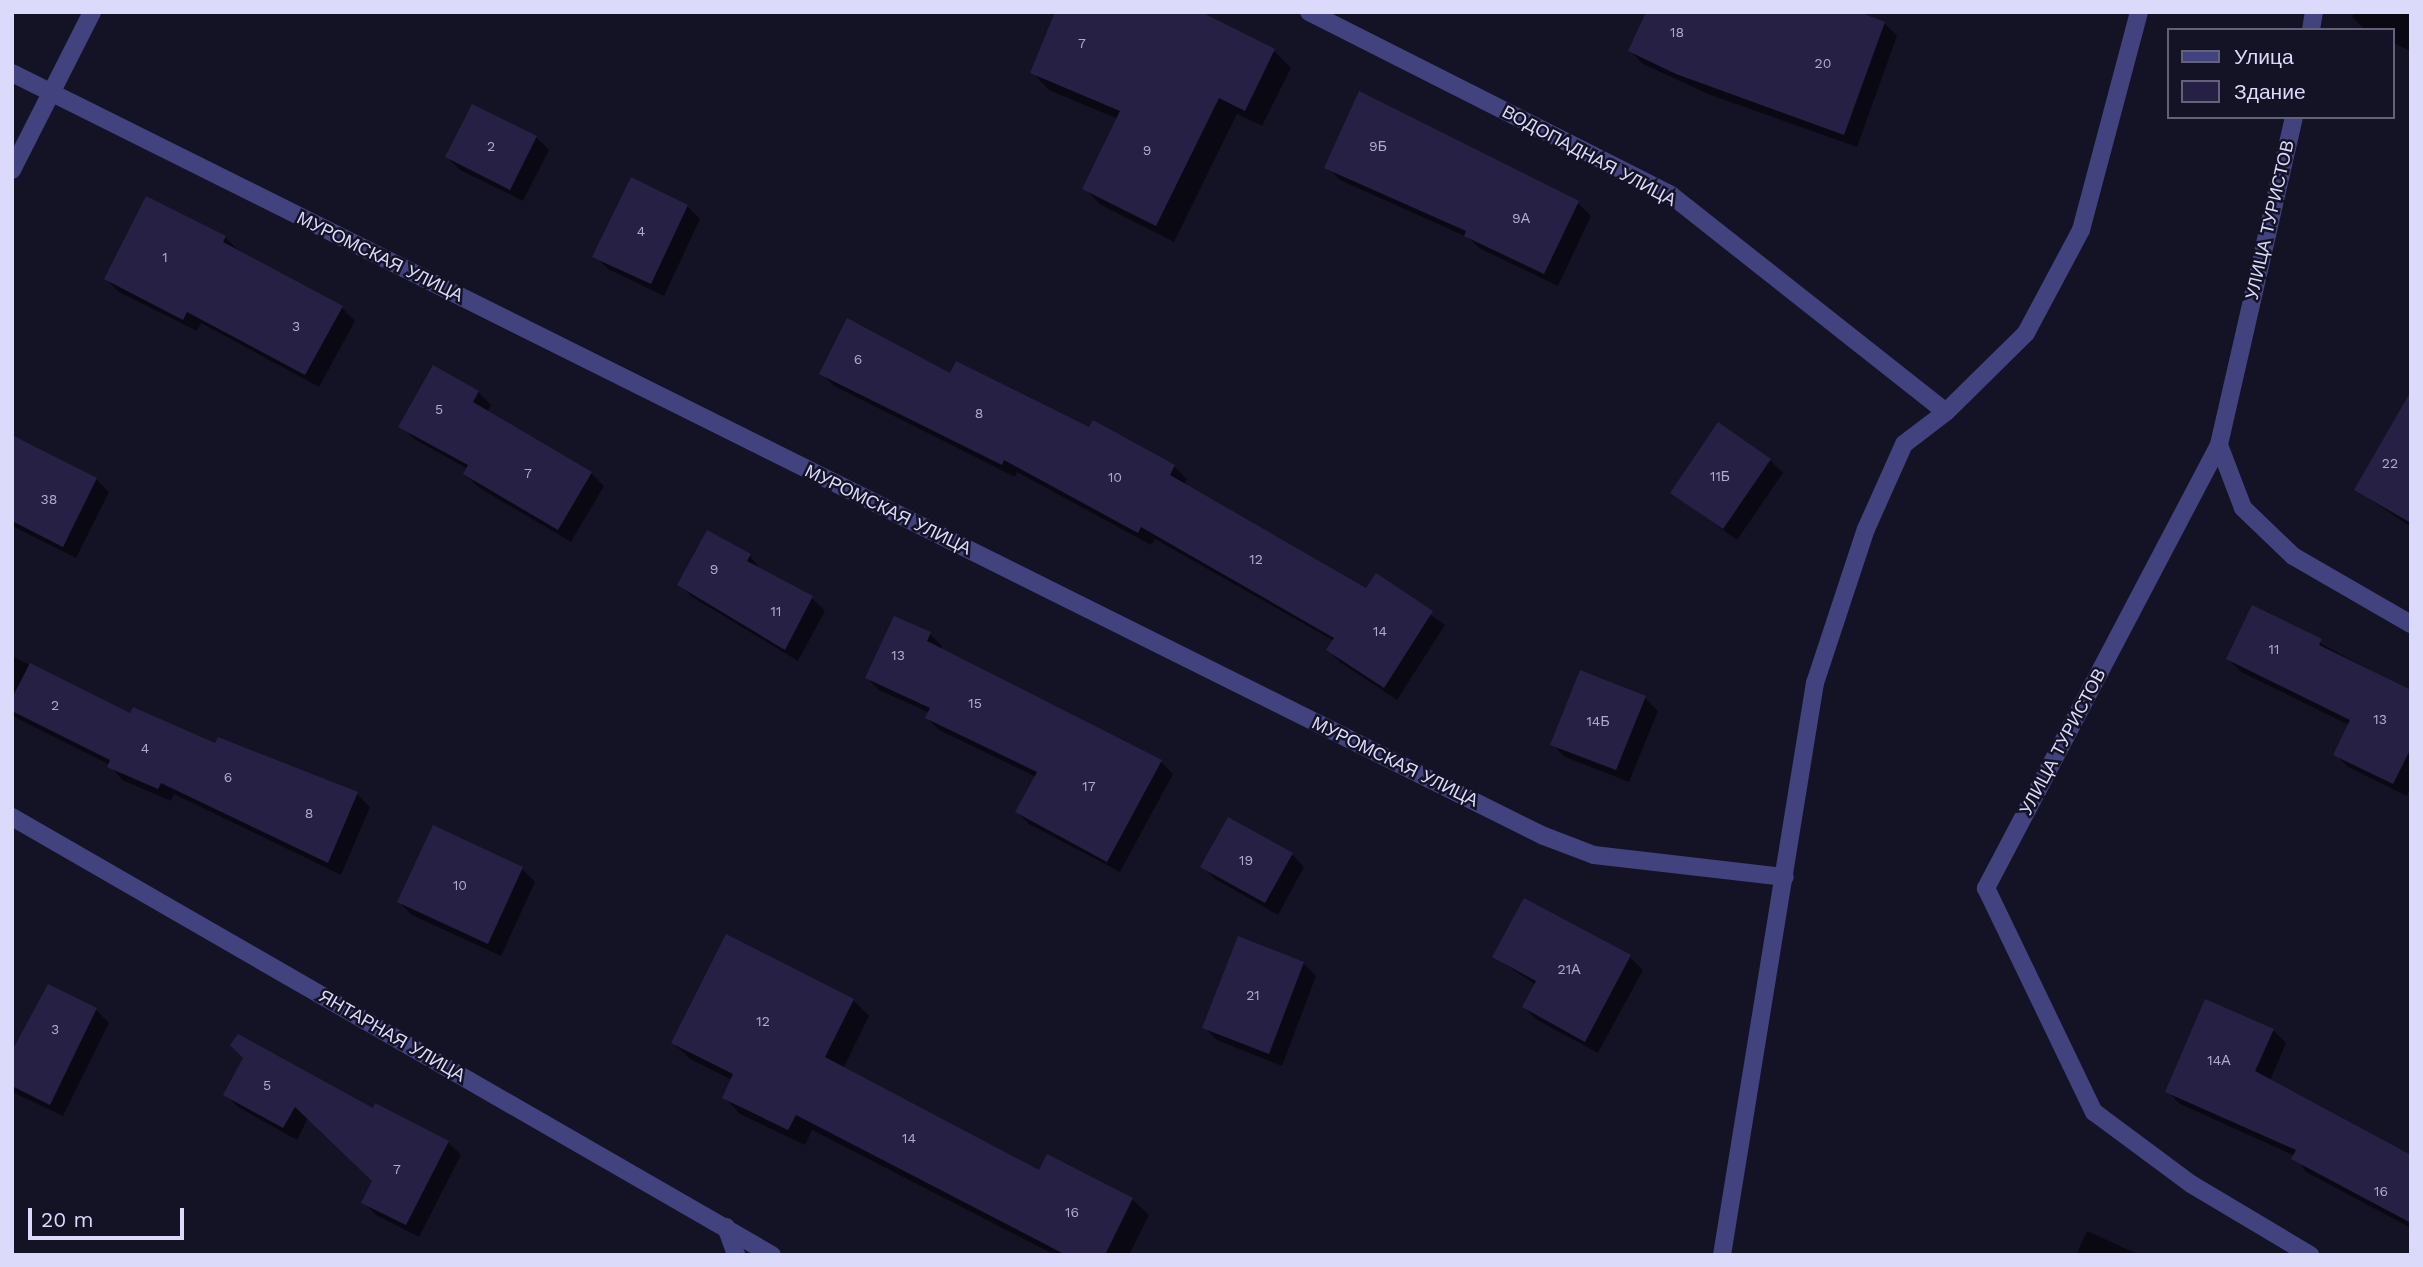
<!DOCTYPE html>
<html>
<head>
<meta charset="utf-8">
<style>
  body { margin:0 }
  #map { position:relative; width:2423px; height:1267px; overflow:hidden; background:#141225; font-family:"Work Sans",sans-serif }
  div>[style] { position:absolute }
  [style*='--x'] { left:calc(var(--x)*1px); top:calc(var(--y)*1px); width:calc(var(--w)*1px); rotate:calc(var(--a)*1deg) }
  .shadow>* { inset:0; background:#0007 }
  .building>* { inset:0; background:#262044 }
  .minor>* { height:18px; margin:-9px; padding:0 9px; transform-origin:9px; border-radius:9px; background:#42427f }
  span { translate:-50% -50%; white-space:nowrap; text-align:center; line-height:1.15; -webkit-text-stroke:5px #141225; paint-order:stroke }
  .number-label { font-size:14px; color:#aeaccd }
  .number-label span { -webkit-text-stroke-width:0 }
  .street-label { font-size:18px; color:#dcdafb }
  .frame { position:absolute; inset:0; border:14px solid #dcdafb; pointer-events:none }
  .legend { position:absolute; left:2167px; top:28px; width:228px; height:91px; box-sizing:border-box; background:#141225; border:2px solid #64627b; margin:0; padding:9px 12px; list-style:none; font-size:21px; color:#dcdafb }
  .legend li { display:flex; align-items:center; gap:14px; height:35px }
  .legend b { width:35px; border:2px solid #64627b }
  .scale { position:absolute; left:28px; top:1208px; width:156px; height:32px; box-sizing:border-box; border:4px solid #dcdafb; border-top:0; padding-left:9px; font-size:21px; line-height:24px; white-space:nowrap; color:#dcdafb; -webkit-text-stroke:5px #141225; paint-order:stroke }
</style>
</head>
<body>
<div id="map">
  <div class="shadow">
    <i style="clip-path:polygon(2354px 12px,2411px 12px,2411px 51px,2393px 43px,2393px 30px,2365px 30px,2352px 17px)"></i>
    <i style="clip-path:polygon(1884px 23px,1897px 36px,1857px 147px,1708px 94px,1643px 64px,1630px 51px)"></i>
    <i style="clip-path:polygon(1274px 51px,1291px 68px,1262px 126px,1237px 114px,1174px 242px,1101px 205px,1084px 188px,1118px 119px,1049px 90px,1032px 72px)"></i>
    <i style="clip-path:polygon(536px 137px,549px 150px,523px 201px,460px 170px,447px 157px)"></i>
    <i style="clip-path:polygon(1327px 167px,1578px 203px,1591px 216px,1558px 286px,1479px 248px,1469px 238px,1340px 180px)"></i>
    <i style="clip-path:polygon(687px 206px,700px 219px,664px 296px,608px 269px,595px 256px)"></i>
    <i style="clip-path:polygon(225px 237px,238px 250px,342px 308px,355px 321px,319px 387px,201px 323px,197px 331px,119px 292px,106px 279px)"></i>
    <i style="clip-path:polygon(434px 367px,478px 392px,491px 405px,487px 412px,591px 473px,604px 486px,571px 542px,478px 487px,465px 474px,468px 469px,414px 439px,401px 426px)"></i>
    <i style="clip-path:polygon(821px 373px,951px 375px,1089px 430px,1174px 466px,1187px 479px,1184px 485px,1367px 590px,1376px 576px,1445px 625px,1397px 700px,1341px 663px,1328px 650px,1334px 641px,1155px 539px,1151px 545px,1017px 472px,1015px 477px,834px 386px)"></i>
    <i style="clip-path:polygon(2411px 439px,2411px 527px,2356px 490px)"></i>
    <i style="clip-path:polygon(12px 442px,96px 479px,109px 492px,76px 558px,12px 526px)"></i>
    <i style="clip-path:polygon(1770px 460px,1783px 473px,1737px 540px,1672px 493px)"></i>
    <i style="clip-path:polygon(750px 556px,762px 571px,812px 598px,825px 611px,798px 661px,692px 597px,679px 584px)"></i>
    <i style="clip-path:polygon(2253px 607px,2411px 692px,2411px 787px,2407px 796px,2348px 767px,2335px 754px,2349px 725px,2241px 672px,2228px 659px)"></i>
    <i style="clip-path:polygon(930px 634px,942px 646px,940px 650px,1161px 762px,1173px 774px,1120px 872px,1029px 824px,1017px 812px,1036px 777px,939px 730px,927px 718px,930px 713px,879px 690px,867px 678px)"></i>
    <i style="clip-path:polygon(12px 656px,131px 716px,357px 794px,370px 807px,341px 875px,174px 794px,171px 801px,122px 780px,110px 765px,12px 716px)"></i>
    <i style="clip-path:polygon(1645px 698px,1658px 711px,1629px 782px,1565px 757px,1552px 744px)"></i>
    <i style="clip-path:polygon(434px 828px,522px 869px,535px 882px,501px 956px,412px 915px,399px 902px)"></i>
    <i style="clip-path:polygon(1292px 854px,1304px 867px,1278px 915px,1215px 879px,1202px 866px)"></i>
    <i style="clip-path:polygon(1494px 957px,1630px 957px,1643px 970px,1598px 1053px,1537px 1020px,1524px 1007px,1536px 985px)"></i>
    <i style="clip-path:polygon(1303px 963px,1316px 976px,1282px 1066px,1217px 1040px,1204px 1027px)"></i>
    <i style="clip-path:polygon(853px 1000px,869px 1016px,843px 1069px,1039px 1173px,1132px 1199px,1149px 1215px,1129px 1255px,1055px 1255px,812px 1130px,805px 1145px,740px 1114px,724px 1097px,732px 1080px,690px 1059px,673px 1043px)"></i>
    <i style="clip-path:polygon(96px 1010px,109px 1023px,63px 1116px,12px 1092px,12px 1054px)"></i>
    <i style="clip-path:polygon(2273px 1030px,2286px 1043px,2270px 1081px,2411px 1157px,2411px 1228px,2306px 1172px,2295px 1156px,2180px 1104px,2167px 1091px)"></i>
    <i style="clip-path:polygon(245px 1058px,448px 1142px,461px 1155px,419px 1237px,376px 1215px,363px 1202px,374px 1181px,308px 1118px,297px 1140px,238px 1107px,225px 1094px)"></i>
    <i style="clip-path:polygon(2087px 1231px,2140px 1255px,2076px 1255px)"></i>
  </div>
  <div class="building">
    <i style="clip-path:polygon(1055px 12px,1201px 12px,1275px 49px,1245px 111px,1219px 98px,1156px 226px,1082px 189px,1120px 111px,1030px 73px)"></i>
    <i style="clip-path:polygon(1646px 12px,1859px 12px,1885px 22px,1844px 135px,1676px 74px,1628px 51px)"></i>
    <i style="clip-path:polygon(1359px 91px,1579px 201px,1544px 274px,1464px 236px,1466px 231px,1324px 168px)"></i>
    <i style="clip-path:polygon(472px 104px,537px 136px,510px 190px,445px 157px)"></i>
    <i style="clip-path:polygon(631px 177px,688px 205px,651px 284px,592px 257px)"></i>
    <i style="clip-path:polygon(146px 196px,226px 236px,223px 242px,343px 306px,305px 375px,187px 312px,183px 320px,104px 279px)"></i>
    <i style="clip-path:polygon(847px 318px,950px 373px,956px 361px,1089px 427px,1093px 420px,1175px 465px,1170px 475px,1366px 588px,1376px 573px,1433px 611px,1384px 688px,1326px 650px,1334px 638px,1141px 527px,1138px 533px,1004px 460px,1002px 465px,819px 374px)"></i>
    <i style="clip-path:polygon(433px 365px,479px 391px,473px 402px,592px 472px,558px 530px,463px 474px,468px 465px,398px 427px)"></i>
    <i style="clip-path:polygon(2411px 391px,2411px 523px,2354px 490px)"></i>
    <i style="clip-path:polygon(1718px 422px,1771px 459px,1723px 529px,1670px 493px)"></i>
    <i style="clip-path:polygon(12px 435px,97px 478px,63px 547px,12px 521px)"></i>
    <i style="clip-path:polygon(707px 530px,751px 554px,747px 561px,813px 596px,785px 650px,677px 585px)"></i>
    <i style="clip-path:polygon(2252px 605px,2322px 639px,2319px 645px,2411px 690px,2411px 748px,2393px 784px,2333px 755px,2350px 720px,2226px 659px)"></i>
    <i style="clip-path:polygon(894px 616px,931px 632px,927px 641px,1162px 760px,1107px 862px,1015px 812px,1037px 772px,925px 718px,930px 708px,865px 678px)"></i>
    <i style="clip-path:polygon(30px 663px,130px 713px,133px 707px,215px 743px,218px 737px,358px 792px,328px 863px,161px 783px,158px 789px,107px 767px,110px 760px,12px 711px,12px 698px)"></i>
    <i style="clip-path:polygon(1580px 670px,1646px 696px,1616px 770px,1550px 745px)"></i>
    <i style="clip-path:polygon(1228px 817px,1293px 853px,1265px 903px,1200px 867px)"></i>
    <i style="clip-path:polygon(433px 825px,523px 867px,488px 944px,397px 902px)"></i>
    <i style="clip-path:polygon(1524px 898px,1631px 955px,1585px 1042px,1522px 1007px,1536px 981px,1492px 957px)"></i>
    <i style="clip-path:polygon(726px 934px,854px 999px,825px 1057px,1039px 1170px,1047px 1154px,1133px 1198px,1105px 1255px,1066px 1255px,796px 1115px,788px 1130px,722px 1098px,733px 1074px,671px 1043px)"></i>
    <i style="clip-path:polygon(1238px 936px,1304px 962px,1269px 1054px,1202px 1028px)"></i>
    <i style="clip-path:polygon(48px 984px,97px 1008px,50px 1105px,12px 1086px,12px 1051px)"></i>
    <i style="clip-path:polygon(2205px 999px,2274px 1029px,2255px 1071px,2411px 1155px,2411px 1223px,2291px 1159px,2296px 1150px,2165px 1092px)"></i>
    <i style="clip-path:polygon(238px 1034px,373px 1108px,375px 1103px,449px 1141px,406px 1225px,361px 1203px,372px 1181px,295px 1107px,283px 1128px,223px 1095px,243px 1058px,230px 1045px)"></i>
  </div>
  <div class="minor">
    <i style="--x:1309;--y:12;--w:406;--a:26.8"></i>
    <i style="--x:1671;--y:195;--w:350;--a:38.3"></i>
    <i style="--x:2311;--y:30;--w:18;--a:-81"></i>
    <i style="--x:12;--y:73;--w:1711;--a:26.48"></i>
    <i style="--x:1544;--y:836;--w:53;--a:20.8"></i>
    <i style="--x:1594;--y:855;--w:192;--a:6.6"></i>
    <i style="--x:2294;--y:117;--w:336;--a:102.9"></i>
    <i style="--x:2219;--y:445;--w:501;--a:117.74"></i>
    <i style="--x:1986;--y:888;--w:249;--a:64.3"></i>
    <i style="--x:2094;--y:1112;--w:121;--a:36.6"></i>
    <i style="--x:2191;--y:1184;--w:139;--a:30.8"></i>
    <i style="--x:12;--y:170;--w:177;--a:-63.1"></i>
    <i style="--x:2219;--y:445;--w:67;--a:69.1"></i>
    <i style="--x:2243;--y:508;--w:69;--a:43.8"></i>
    <i style="--x:2293;--y:556;--w:136;--a:30"></i>
    <i style="--x:12;--y:817;--w:877;--a:29.96"></i>
    <i style="--x:726;--y:1227;--w:30;--a:70"></i>
    <i style="--x:1722;--y:1255;--w:580;--a:-80.77"></i>
    <i style="--x:1815;--y:683;--w:162;--a:-71.7"></i>
    <i style="--x:1866;--y:529;--w:93;--a:-65.9"></i>
    <i style="--x:1904;--y:444;--w:53;--a:-37.3"></i>
    <i style="--x:1946;--y:412;--w:112;--a:-44.6"></i>
    <i style="--x:2026;--y:333;--w:117;--a:-61.9"></i>
    <i style="--x:2081;--y:230;--w:226;--a:-75.1"></i>
  </div>
  <div class="number-label">
    <span style="left:1677px;top:32px">18</span>
    <span style="left:1082px;top:43px">7</span>
    <span style="left:1823px;top:63px">20</span>
    <span style="left:491px;top:146px">2</span>
    <span style="left:1378px;top:146px">9Б</span>
    <span style="left:1147px;top:150px">9</span>
    <span style="left:1521px;top:218px">9А</span>
    <span style="left:641px;top:231px">4</span>
    <span style="left:165px;top:257px">1</span>
    <span style="left:296px;top:326px">3</span>
    <span style="left:858px;top:359px">6</span>
    <span style="left:439px;top:409px">5</span>
    <span style="left:979px;top:413px">8</span>
    <span style="left:2390px;top:463px">22</span>
    <span style="left:528px;top:473px">7</span>
    <span style="left:1720px;top:476px">11Б</span>
    <span style="left:1115px;top:477px">10</span>
    <span style="left:49px;top:499px">38</span>
    <span style="left:1256px;top:559px">12</span>
    <span style="left:714px;top:569px">9</span>
    <span style="left:776px;top:611px">11</span>
    <span style="left:1380px;top:631px">14</span>
    <span style="left:2274px;top:649px">11</span>
    <span style="left:898px;top:655px">13</span>
    <span style="left:975px;top:703px">15</span>
    <span style="left:55px;top:705px">2</span>
    <span style="left:2380px;top:719px">13</span>
    <span style="left:1598px;top:721px">14Б</span>
    <span style="left:145px;top:748px">4</span>
    <span style="left:228px;top:777px">6</span>
    <span style="left:1089px;top:786px">17</span>
    <span style="left:309px;top:813px">8</span>
    <span style="left:1246px;top:860px">19</span>
    <span style="left:460px;top:885px">10</span>
    <span style="left:1569px;top:969px">21А</span>
    <span style="left:1253px;top:995px">21</span>
    <span style="left:763px;top:1021px">12</span>
    <span style="left:55px;top:1029px">3</span>
    <span style="left:2219px;top:1060px">14А</span>
    <span style="left:267px;top:1085px">5</span>
    <span style="left:909px;top:1138px">14</span>
    <span style="left:397px;top:1169px">7</span>
    <span style="left:2381px;top:1191px">16</span>
    <span style="left:1072px;top:1212px">16</span>
  </div>
  <div class="street-label">
    <span style="left:1589px;top:156px;rotate:28deg">ВОДОПАДНАЯ УЛИЦА</span>
    <span style="left:2270px;top:220px;rotate:-77deg">УЛИЦА ТУРИСТОВ</span>
    <span style="left:380px;top:257px;rotate:26deg">МУРОМСКАЯ УЛИЦА</span>
    <span style="left:888px;top:510px;rotate:26deg">МУРОМСКАЯ УЛИЦА</span>
    <span style="left:2063px;top:742px;rotate:-62deg">УЛИЦА ТУРИСТОВ</span>
    <span style="left:1395px;top:762px;rotate:26deg">МУРОМСКАЯ УЛИЦА</span>
    <span style="left:392px;top:1036px;rotate:30deg">ЯНТАРНАЯ УЛИЦА</span>
  </div>
  <div class="frame"></div>
  <ul class="legend">
  <li><b style="height:9px;background:#42427f"></b>Улица</li>
  <li><b style="height:19px;background:#262044"></b>Здание</li>
  </ul>
  <div class="scale">20 m</div>
</div>
</body>
</html>
